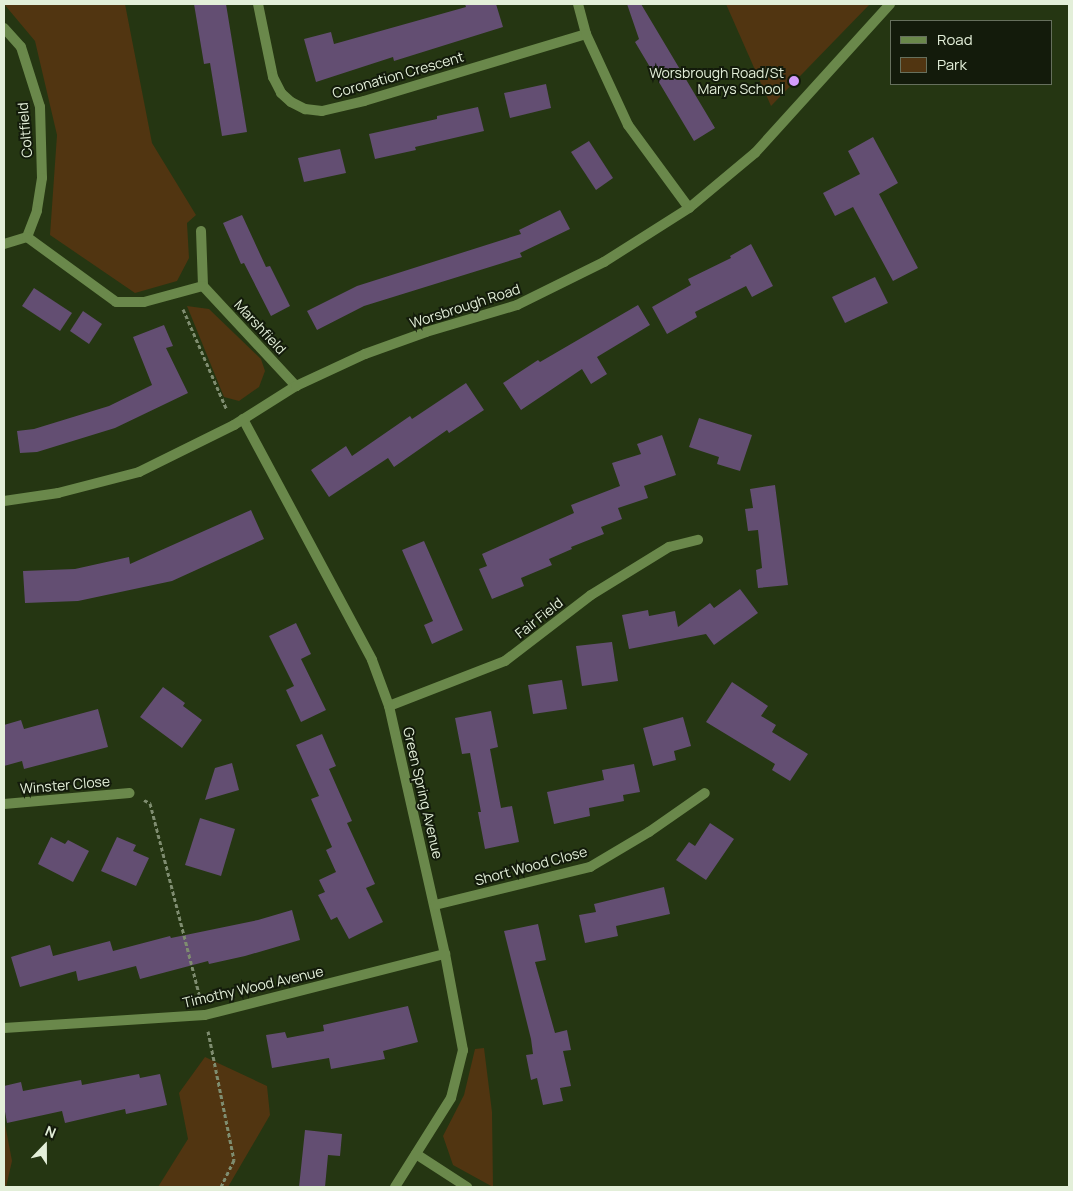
<!DOCTYPE html>
<html>
<head>
<meta charset="utf-8">
<style>
  body { margin:0 }
  #map { position:relative; width:1073px; height:1191px; overflow:hidden; background:#253612; font-family:Manrope,sans-serif }
  div>[style] { position:absolute }
  [style*='--x'] { left:calc(var(--x)*1px); top:calc(var(--y)*1px); width:calc(var(--w)*1px); rotate:calc(var(--a)*1deg) }
  .green>* { inset:0; background:#513511 }
  .building>* { inset:0; background:#634e72 }
  .path>* { height:3px; margin-top:-1.5px; transform-origin:0; background:repeating-linear-gradient(90deg,#7f8d70 0 4px,transparent 0 6.5px) }
  .service>* { height:10px; margin:-5px; padding:0 5px; transform-origin:5px; border-radius:5px; background:#6a884b }
  .minor>* { height:10px; margin:-5px; padding:0 5px; transform-origin:5px; border-radius:5px; background:#6a884b }
  .tertiary>* { height:10px; margin:-5px; padding:0 5px; transform-origin:5px; border-radius:5px; background:#6a884b }
  .dots>* { width:14px; height:14px; translate:-50% -50%; box-sizing:border-box; border:2px solid #131b0b; border-radius:50% }
  span { translate:-50% -50%; white-space:nowrap; text-align:center; line-height:1.15; -webkit-text-stroke:4px #131b0b; paint-order:stroke }
  .poi-label { font-size:14px; color:#e3efd9 }
  .right { translate:-100% -50%; text-align:right }
  .street-label { font-size:14px; color:#e3efd9 }
  .frame { position:absolute; inset:0; border:5px solid #e3efd9; pointer-events:none }
  .legend { position:absolute; left:890px; top:20px; width:162px; height:65px; box-sizing:border-box; background:#131b0b; border:1px solid #66705d; margin:0; padding:6px 9px; list-style:none; font-size:15px; color:#e3efd9 }
  .legend li { display:flex; align-items:center; gap:10px; height:25px }
  .legend b { width:25px; border:1px solid #66705d }
  .north { position:absolute; left:20px; top:1121px; width:50px; height:50px; -webkit-text-stroke:4px #131b0b; paint-order:stroke; rotate:22deg; font-size:14px; font-weight:700; line-height:20px; text-align:center; color:#e3efd9 }
  .north::after { content:''; display:block; margin:auto; width:18px; height:22px; background:#e3efd9; clip-path:polygon(50% 0,100% 100%,50% 72%,0 100%) }
</style>
</head>
<body>
<div id="map">
  <div class="green">
    <i style="clip-path:polygon(4px 4px,125px 4px,152px 143px,196px 215px,187px 223px,189px 258px,177px 281px,135px 293px,50px 235px,57px 135px,35px 41px)"></i>
    <i style="clip-path:polygon(726px 4px,870px 4px,771px 106px)"></i>
    <i style="clip-path:polygon(187px 306px,209px 309px,261px 359px,265px 371px,259px 387px,239px 401px,224px 397px)"></i>
    <i style="clip-path:polygon(484px 1048px,492px 1112px,493px 1187px,453px 1165px,443px 1136px,464px 1095px,475px 1049px)"></i>
    <i style="clip-path:polygon(205px 1057px,267px 1086px,270px 1115px,228px 1187px,158px 1187px,188px 1139px,179px 1093px)"></i>
    <i style="clip-path:polygon(4px 1119px,12px 1161px,6px 1187px,4px 1187px)"></i>
  </div>
  <div class="building">
    <i style="clip-path:polygon(194px 4px,226px 4px,247px 132px,222px 136px,210px 63px,204px 64px)"></i>
    <i style="clip-path:polygon(465px 4px,496px 4px,503px 27px,394px 61px,393px 57px,316px 82px,304px 39px,331px 32px,334px 44px,466px 7px)"></i>
    <i style="clip-path:polygon(627px 4px,641px 4px,715px 128px,694px 141px,635px 42px,639px 39px)"></i>
    <i style="clip-path:polygon(546px 84px,551px 108px,510px 118px,504px 93px)"></i>
    <i style="clip-path:polygon(478px 107px,484px 131px,415px 147px,416px 150px,375px 159px,369px 134px,437px 119px,437px 116px)"></i>
    <i style="clip-path:polygon(873px 137px,898px 183px,879px 194px,918px 268px,893px 281px,853px 207px,835px 216px,823px 193px,860px 174px,848px 151px)"></i>
    <i style="clip-path:polygon(589px 141px,613px 178px,596px 190px,571px 152px)"></i>
    <i style="clip-path:polygon(340px 149px,346px 173px,304px 182px,298px 158px)"></i>
    <i style="clip-path:polygon(560px 210px,570px 229px,520px 253px,522px 257px,364px 306px,317px 330px,307px 311px,357px 286px,521px 234px,519px 230px)"></i>
    <i style="clip-path:polygon(242px 215px,266px 267px,270px 266px,290px 306px,271px 316px,244px 263px,241px 264px,223px 223px)"></i>
    <i style="clip-path:polygon(751px 244px,773px 286px,752px 297px,746px 286px,695px 312px,697px 317px,667px 334px,652px 307px,691px 285px,688px 279px,731px 258px,730px 256px)"></i>
    <i style="clip-path:polygon(875px 277px,888px 303px,845px 323px,832px 297px)"></i>
    <i style="clip-path:polygon(34px 288px,72px 313px,60px 331px,22px 306px)"></i>
    <i style="clip-path:polygon(638px 305px,650px 325px,597px 357px,607px 374px,591px 384px,582px 369px,521px 410px,503px 383px,538px 360px,540px 362px)"></i>
    <i style="clip-path:polygon(83px 311px,102px 324px,89px 344px,70px 331px)"></i>
    <i style="clip-path:polygon(164px 325px,173px 346px,166px 348px,188px 393px,115px 428px,37px 452px,20px 453px,17px 431px,34px 429px,109px 406px,152px 385px,133px 337px)"></i>
    <i style="clip-path:polygon(466px 383px,484px 410px,449px 433px,447px 430px,394px 467px,388px 458px,329px 497px,311px 470px,346px 446px,352px 456px,410px 416px,412px 419px)"></i>
    <i style="clip-path:polygon(699px 418px,752px 435px,740px 471px,717px 464px,719px 457px,689px 447px)"></i>
    <i style="clip-path:polygon(662px 435px,676px 475px,644px 486px,648px 498px,618px 508px,622px 519px,601px 527px,604px 534px,571px 547px,572px 549px,549px 559px,552px 565px,521px 578px,524px 586px,492px 599px,479px 569px,487px 566px,482px 554px,574px 513px,571px 505px,620px 486px,612px 463px,641px 454px,637px 444px)"></i>
    <i style="clip-path:polygon(775px 485px,788px 585px,758px 588px,756px 570px,762px 568px,758px 530px,748px 531px,745px 509px,753px 508px,750px 489px)"></i>
    <i style="clip-path:polygon(251px 510px,264px 539px,172px 581px,78px 601px,25px 603px,23px 571px,75px 569px,129px 557px,130px 564px)"></i>
    <i style="clip-path:polygon(424px 541px,463px 630px,432px 644px,424px 625px,433px 621px,402px 550px)"></i>
    <i style="clip-path:polygon(740px 589px,758px 613px,714px 645px,706px 634px,629px 649px,622px 615px,648px 610px,649px 616px,675px 611px,678px 627px,710px 603px,714px 608px)"></i>
    <i style="clip-path:polygon(296px 623px,311px 654px,301px 659px,326px 710px,301px 722px,286px 690px,294px 686px,269px 636px)"></i>
    <i style="clip-path:polygon(612px 642px,618px 681px,582px 686px,576px 646px)"></i>
    <i style="clip-path:polygon(562px 680px,567px 709px,533px 714px,528px 685px)"></i>
    <i style="clip-path:polygon(732px 682px,768px 706px,761px 716px,776px 725px,772px 732px,808px 754px,790px 781px,772px 770px,775px 764px,706px 722px)"></i>
    <i style="clip-path:polygon(163px 687px,185px 703px,183px 706px,202px 720px,182px 748px,140px 717px)"></i>
    <i style="clip-path:polygon(98px 709px,108px 747px,24px 769px,22px 761px,4px 766px,4px 725px,21px 720px,24px 729px)"></i>
    <i style="clip-path:polygon(491px 711px,498px 747px,490px 749px,501px 808px,512px 806px,519px 842px,485px 849px,478px 812px,481px 812px,470px 753px,462px 754px,455px 718px)"></i>
    <i style="clip-path:polygon(683px 717px,691px 746px,674px 751px,676px 760px,653px 766px,643px 728px)"></i>
    <i style="clip-path:polygon(322px 734px,336px 766px,329px 769px,352px 821px,347px 823px,375px 884px,366px 888px,383px 922px,349px 939px,337px 917px,331px 920px,318px 895px,325px 892px,319px 880px,336px 872px,326px 850px,332px 847px,311px 799px,319px 796px,296px 745px)"></i>
    <i style="clip-path:polygon(232px 763px,239px 790px,205px 800px,215px 768px)"></i>
    <i style="clip-path:polygon(634px 764px,640px 792px,623px 795px,624px 801px,589px 808px,590px 816px,554px 824px,547px 792px,604px 780px,602px 770px)"></i>
    <i style="clip-path:polygon(200px 818px,235px 829px,221px 876px,185px 865px)"></i>
    <i style="clip-path:polygon(710px 823px,734px 839px,706px 880px,676px 860px,689px 842px,695px 846px)"></i>
    <i style="clip-path:polygon(51px 837px,65px 844px,68px 840px,89px 851px,73px 882px,38px 864px)"></i>
    <i style="clip-path:polygon(117px 837px,136px 845px,133px 851px,149px 858px,136px 886px,101px 871px)"></i>
    <i style="clip-path:polygon(664px 887px,670px 914px,616px 926px,618px 936px,585px 943px,579px 915px,596px 912px,594px 904px)"></i>
    <i style="clip-path:polygon(292px 910px,300px 940px,245px 956px,209px 964px,208px 961px,140px 979px,136px 966px,78px 981px,76px 971px,20px 987px,11px 957px,50px 945px,53px 956px,110px 941px,113px 951px,170px 936px,171px 938px,258px 920px)"></i>
    <i style="clip-path:polygon(538px 924px,546px 960px,535px 962px,555px 1033px,567px 1030px,571px 1050px,563px 1051px,571px 1086px,560px 1088px,563px 1101px,543px 1105px,537px 1078px,531px 1080px,526px 1055px,533px 1054px,531px 1039px,504px 931px)"></i>
    <i style="clip-path:polygon(408px 1006px,418px 1042px,383px 1051px,385px 1059px,331px 1069px,329px 1058px,272px 1068px,266px 1035px,285px 1032px,287px 1038px,324px 1031px,323px 1025px)"></i>
    <i style="clip-path:polygon(139px 1074px,140px 1078px,160px 1074px,167px 1105px,126px 1114px,125px 1109px,65px 1123px,62px 1111px,7px 1123px,4px 1106px,4px 1086px,21px 1082px,23px 1091px,81px 1080px,82px 1085px)"></i>
    <i style="clip-path:polygon(305px 1130px,342px 1134px,340px 1156px,328px 1155px,325px 1187px,299px 1187px)"></i>
  </div>
  <div class="path">
    <i style="--x:183;--y:309;--w:110;--a:66.5"></i>
    <i style="--x:144;--y:800;--w:7;--a:27"></i>
    <i style="--x:150;--y:803;--w:201;--a:75.6"></i>
    <i style="--x:208;--y:1031;--w:132;--a:78.6"></i>
    <i style="--x:234;--y:1160;--w:30;--a:116"></i>
  </div>
  <div class="service">
    <i style="--x:416;--y:1154;--w:61;--a:32.9"></i>
  </div>
  <div class="minor">
    <i style="--x:258;--y:4;--w:75;--a:78.4"></i>
    <i style="--x:273;--y:77;--w:18;--a:63"></i>
    <i style="--x:281;--y:93;--w:13;--a:42"></i>
    <i style="--x:291;--y:102;--w:16;--a:27"></i>
    <i style="--x:305;--y:109;--w:17;--a:7"></i>
    <i style="--x:322;--y:111;--w:43;--a:-13.4"></i>
    <i style="--x:364;--y:101;--w:232;--a:-16.8"></i>
    <i style="--x:578;--y:4;--w:31;--a:75"></i>
    <i style="--x:586;--y:34;--w:100;--a:65.2"></i>
    <i style="--x:628;--y:125;--w:103;--a:53.7"></i>
    <i style="--x:4;--y:28;--w:25;--a:48"></i>
    <i style="--x:21;--y:47;--w:63;--a:72.4"></i>
    <i style="--x:40;--y:107;--w:71;--a:88.4"></i>
    <i style="--x:42;--y:178;--w:33;--a:99"></i>
    <i style="--x:37;--y:211;--w:28;--a:111"></i>
    <i style="--x:27;--y:237;--w:24;--a:163"></i>
    <i style="--x:201;--y:231;--w:55;--a:87.9"></i>
    <i style="--x:27;--y:237;--w:110;--a:36.1"></i>
    <i style="--x:116;--y:302;--w:28;--a:0"></i>
    <i style="--x:144;--y:302;--w:61;--a:-15.2"></i>
    <i style="--x:203;--y:286;--w:137;--a:47.1"></i>
    <i style="--x:243;--y:419;--w:273;--a:61.8"></i>
    <i style="--x:372;--y:660;--w:49;--a:69.7"></i>
    <i style="--x:389;--y:706;--w:254;--a:77.3"></i>
    <i style="--x:445;--y:954;--w:98;--a:79.4"></i>
    <i style="--x:463;--y:1050;--w:49;--a:104"></i>
    <i style="--x:451;--y:1098;--w:105;--a:122.2"></i>
    <i style="--x:389;--y:706;--w:124;--a:-21.2"></i>
    <i style="--x:505;--y:661;--w:108;--a:-37.5"></i>
    <i style="--x:591;--y:595;--w:92;--a:-31.6"></i>
    <i style="--x:669;--y:547;--w:30;--a:-14"></i>
    <i style="--x:4;--y:804;--w:126;--a:-5"></i>
    <i style="--x:435;--y:905;--w:160;--a:-13.8"></i>
    <i style="--x:590;--y:867;--w:69;--a:-30.7"></i>
    <i style="--x:649;--y:832;--w:68;--a:-34.9"></i>
    <i style="--x:4;--y:1028;--w:201;--a:-3.7"></i>
    <i style="--x:205;--y:1015;--w:248;--a:-14.3"></i>
  </div>
  <div class="tertiary">
    <i style="--x:4;--y:501;--w:55;--a:-8.4"></i>
    <i style="--x:58;--y:493;--w:84;--a:-14.5"></i>
    <i style="--x:139;--y:472;--w:106;--a:-26.3"></i>
    <i style="--x:234;--y:425;--w:73;--a:-32.2"></i>
    <i style="--x:296;--y:386;--w:76;--a:-24.9"></i>
    <i style="--x:365;--y:354;--w:65;--a:-19.8"></i>
    <i style="--x:426;--y:332;--w:95;--a:-16.5"></i>
    <i style="--x:517;--y:305;--w:97;--a:-26.3"></i>
    <i style="--x:604;--y:262;--w:101;--a:-32.4"></i>
    <i style="--x:689;--y:208;--w:86;--a:-39.8"></i>
    <i style="--x:755;--y:153;--w:201;--a:-47.8"></i>
  </div>
  <div class="dots">
    <i style="left:794px;top:81px;background:#d49cfb"></i>
  </div>
  <div class="poi-label">
    <span class="right" style="left:784px;top:81px">Worsbrough Road/St<br>Marys School</span>
  </div>
  <div class="street-label">
    <span style="left:398px;top:75px;rotate:-16deg">Coronation Crescent</span>
    <span style="left:25px;top:130px;rotate:-95deg">Coltfield</span>
    <span style="left:465px;top:306px;rotate:-18deg">Worsbrough Road</span>
    <span style="left:260px;top:327px;rotate:47deg">Marshfield</span>
    <span style="left:539px;top:618px;rotate:-38deg">Fair Field</span>
    <span style="left:65px;top:785px;rotate:-5deg">Winster Close</span>
    <span style="left:423px;top:793px;rotate:77deg">Green Spring Avenue</span>
    <span style="left:531px;top:866px;rotate:-15deg">Short Wood Close</span>
    <span style="left:253px;top:987px;rotate:-13deg">Timothy Wood Avenue</span>
  </div>
  <div class="frame"></div>
  <ul class="legend">
  <li><b style="height:6px;background:#6a884b"></b>Road</li>
  <li><b style="height:14px;background:#513511"></b>Park</li>
  </ul>
  <div class="north">N</div>
</div>
</body>
</html>
